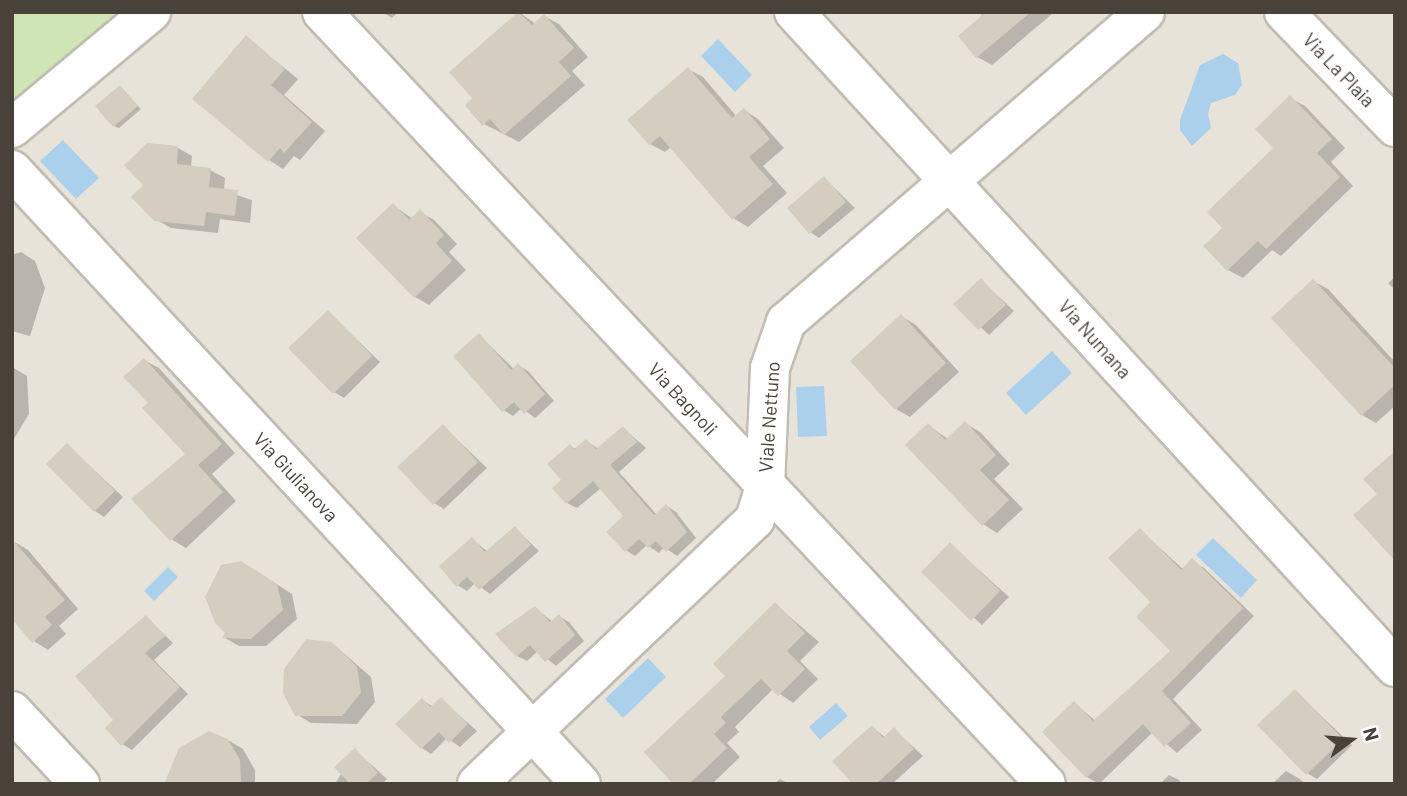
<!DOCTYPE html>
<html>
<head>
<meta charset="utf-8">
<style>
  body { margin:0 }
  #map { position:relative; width:1407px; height:796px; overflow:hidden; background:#f4f1ea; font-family:Barlow,sans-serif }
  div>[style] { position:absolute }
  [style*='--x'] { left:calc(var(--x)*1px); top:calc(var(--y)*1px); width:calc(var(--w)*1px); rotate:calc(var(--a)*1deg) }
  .residential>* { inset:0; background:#e8e3d9 }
  .green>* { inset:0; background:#cfe5b6 }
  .water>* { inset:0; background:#abd0ec }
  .shadow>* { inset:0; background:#0003 }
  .building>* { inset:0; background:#d5cdc0 }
  .roads { filter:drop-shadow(2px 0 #c2bcb0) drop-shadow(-2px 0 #c2bcb0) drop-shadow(0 2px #c2bcb0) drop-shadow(0 -2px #c2bcb0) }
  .minor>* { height:38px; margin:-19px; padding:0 19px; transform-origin:19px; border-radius:19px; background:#fff }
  span { translate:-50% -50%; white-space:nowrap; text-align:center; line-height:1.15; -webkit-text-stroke:7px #fff; paint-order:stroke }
  .street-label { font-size:19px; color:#484239 }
  .frame { position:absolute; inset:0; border:14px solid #484239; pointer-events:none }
  .north { position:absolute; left:1316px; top:705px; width:70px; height:70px; -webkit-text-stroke:5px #fff; paint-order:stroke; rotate:74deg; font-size:19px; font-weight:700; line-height:28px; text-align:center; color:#484239 }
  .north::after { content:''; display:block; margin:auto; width:24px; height:32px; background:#484239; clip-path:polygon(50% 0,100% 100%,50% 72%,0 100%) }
</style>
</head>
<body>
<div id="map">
  <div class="residential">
    <i style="clip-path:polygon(12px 12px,1395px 12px,1395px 784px,12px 784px)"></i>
  </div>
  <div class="green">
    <i style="clip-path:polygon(12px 12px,151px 12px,12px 128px)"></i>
  </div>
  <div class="water">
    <i style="clip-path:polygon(718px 39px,752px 75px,735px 92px,701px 56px)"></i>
    <i style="clip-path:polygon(1223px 54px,1238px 63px,1242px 85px,1235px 95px,1211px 103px,1208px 114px,1211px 128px,1192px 146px,1180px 130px,1180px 120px,1200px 65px)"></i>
    <i style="clip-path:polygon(63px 140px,99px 178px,76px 199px,40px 161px)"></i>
    <i style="clip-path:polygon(1052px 351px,1072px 373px,1026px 415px,1006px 393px)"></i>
    <i style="clip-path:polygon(824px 386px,827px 436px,798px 437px,796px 387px)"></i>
    <i style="clip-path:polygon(1213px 538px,1257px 580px,1241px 598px,1196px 555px)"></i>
    <i style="clip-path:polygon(168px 567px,178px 577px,154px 601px,144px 591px)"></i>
    <i style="clip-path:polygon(648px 658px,666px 677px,623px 718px,605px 699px)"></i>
    <i style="clip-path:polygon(836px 703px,848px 716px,820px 740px,809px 727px)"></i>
  </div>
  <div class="shadow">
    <i style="clip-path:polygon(382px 12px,398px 12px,392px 18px)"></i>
    <i style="clip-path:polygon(982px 12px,1050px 12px,1052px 14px,992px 65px,977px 57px)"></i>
    <i style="clip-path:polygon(520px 13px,536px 24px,544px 16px,559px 24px,588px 57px,572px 71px,585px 85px,519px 142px,484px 124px,475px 99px,452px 73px)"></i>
    <i style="clip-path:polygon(246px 37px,298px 79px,284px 95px,325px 131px,300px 160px,294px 156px,283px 169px,269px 160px)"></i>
    <i style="clip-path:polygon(688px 69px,703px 77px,737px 117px,744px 110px,758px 119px,784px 148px,763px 166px,787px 193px,748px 227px,733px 218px,671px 147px,665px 152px,650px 144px,629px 120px)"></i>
    <i style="clip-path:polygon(120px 87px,141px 109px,119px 128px,114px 126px)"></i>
    <i style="clip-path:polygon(1290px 98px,1305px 106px,1345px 148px,1331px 162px,1353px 186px,1281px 256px,1272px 250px,1243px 278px,1228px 270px,1224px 228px,1275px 148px)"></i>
    <i style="clip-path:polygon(178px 148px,192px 156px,191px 168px,210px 170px,225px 178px,224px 191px,252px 200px,250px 223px,220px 219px,218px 233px,171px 228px,155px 219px)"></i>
    <i style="clip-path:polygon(824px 178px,855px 208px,819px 238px,810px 232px)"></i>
    <i style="clip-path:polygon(393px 205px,413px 219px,420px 212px,434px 220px,457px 244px,449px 252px,466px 270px,429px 305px,415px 297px)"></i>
    <i style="clip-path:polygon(21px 252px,35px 261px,45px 288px,30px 336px,12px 331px,12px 255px)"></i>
    <i style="clip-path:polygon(1395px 277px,1395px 290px,1388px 283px)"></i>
    <i style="clip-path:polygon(981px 280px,1014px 311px,989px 335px,956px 304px)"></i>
    <i style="clip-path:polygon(1313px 281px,1328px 289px,1395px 362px,1395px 406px,1376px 423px,1362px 415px)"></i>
    <i style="clip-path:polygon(328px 312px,380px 362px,344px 398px,334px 392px)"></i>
    <i style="clip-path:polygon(901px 316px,916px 325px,959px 372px,910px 417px,896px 409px)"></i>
    <i style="clip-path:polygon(479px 335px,514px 369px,518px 365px,528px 371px,554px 401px,535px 418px,522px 408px,513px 416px,503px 410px)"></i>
    <i style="clip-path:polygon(144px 360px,159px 368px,235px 453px,212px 474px,236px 501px,186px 548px,171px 539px,187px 454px)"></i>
    <i style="clip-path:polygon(12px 367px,27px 376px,29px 414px,12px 442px)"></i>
    <i style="clip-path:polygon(965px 423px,980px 432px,1010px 464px,994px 479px,1023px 509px,997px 533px,983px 524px,928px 425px,948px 439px)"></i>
    <i style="clip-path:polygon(443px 426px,487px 468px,444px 509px,434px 503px)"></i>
    <i style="clip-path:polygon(623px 428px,646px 448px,619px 472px,657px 515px,667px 506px,676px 512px,696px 538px,677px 556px,664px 547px,659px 553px,647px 545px,635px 556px,626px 550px,625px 517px,601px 488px,577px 508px,567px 503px,564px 480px,570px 446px,576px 449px,586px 441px,599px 449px)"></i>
    <i style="clip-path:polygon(67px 445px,123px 497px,104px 517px,95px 511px)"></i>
    <i style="clip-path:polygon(515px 528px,539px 551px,490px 594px,475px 583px,467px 591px,457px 585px,472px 539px,488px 552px)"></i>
    <i style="clip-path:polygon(1140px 530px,1184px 570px,1192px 561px,1204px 568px,1254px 616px,1173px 699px,1202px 730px,1177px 753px,1153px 732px,1099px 784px,1087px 777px,1074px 703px,1096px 721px,1173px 651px,1153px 602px)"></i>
    <i style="clip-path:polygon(13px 541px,28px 550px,78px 609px,59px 626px,66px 634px,48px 650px,34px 641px)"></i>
    <i style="clip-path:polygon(950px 544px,1009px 597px,982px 625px,923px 572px)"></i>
    <i style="clip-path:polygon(256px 571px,292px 594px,297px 619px,266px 646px,239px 646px,225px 638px)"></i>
    <i style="clip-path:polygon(776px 605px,819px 642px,800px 661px,818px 679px,793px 703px,773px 689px,735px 727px,739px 732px,727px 743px,740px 757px,712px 784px,676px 784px,728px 676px)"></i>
    <i style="clip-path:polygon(535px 608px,553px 622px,559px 616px,569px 622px,584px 641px,556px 666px,538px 651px,527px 661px,517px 656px)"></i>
    <i style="clip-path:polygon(146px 617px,173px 643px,154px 660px,188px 694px,132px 750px,122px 744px,115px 720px)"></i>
    <i style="clip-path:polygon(332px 643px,371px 677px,375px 702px,357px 724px,311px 723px,296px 714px)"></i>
    <i style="clip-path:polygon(1295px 691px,1352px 745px,1317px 779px,1307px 773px)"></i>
    <i style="clip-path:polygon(441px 699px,477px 731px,460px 747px,447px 738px,431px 754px,422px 748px,422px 700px,432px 706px)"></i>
    <i style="clip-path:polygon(872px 727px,886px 738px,894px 729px,923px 756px,892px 784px,855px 784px)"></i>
    <i style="clip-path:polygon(228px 740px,243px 749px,255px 770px,255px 784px,167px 784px)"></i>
    <i style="clip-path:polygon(355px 750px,387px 779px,382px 784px,335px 784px)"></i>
    <i style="clip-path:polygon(1286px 771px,1300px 779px,1305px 784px,1272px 784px)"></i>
    <i style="clip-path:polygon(1169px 775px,1179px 780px,1182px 784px,1160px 784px)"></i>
    <i style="clip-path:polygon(780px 779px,789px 784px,774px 784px)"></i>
  </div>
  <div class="building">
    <i style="clip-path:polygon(518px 12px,532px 25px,544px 14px,574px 48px,559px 62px,571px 76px,504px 135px,490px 119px,482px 126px,465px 105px,472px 98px,449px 72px)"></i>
    <i style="clip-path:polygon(986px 12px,1031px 12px,976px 58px,958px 36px)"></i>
    <i style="clip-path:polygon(246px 35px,285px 69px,271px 85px,312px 122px,284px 153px,280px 148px,268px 162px,192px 99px)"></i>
    <i style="clip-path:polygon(688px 67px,732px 118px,744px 108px,770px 139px,749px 157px,773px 184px,732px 220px,660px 136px,649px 145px,627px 120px)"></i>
    <i style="clip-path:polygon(120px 85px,138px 106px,113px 127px,95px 106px)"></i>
    <i style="clip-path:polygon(1290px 95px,1332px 139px,1317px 153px,1340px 177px,1266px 249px,1258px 241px,1227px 271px,1203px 246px,1222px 228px,1207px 212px,1273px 148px,1255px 129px)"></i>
    <i style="clip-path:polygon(147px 143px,178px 146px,177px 164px,211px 168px,209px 187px,238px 190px,235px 216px,206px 212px,204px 226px,154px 221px,131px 197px,143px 185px,124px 165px)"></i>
    <i style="clip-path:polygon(824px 176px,846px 202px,809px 234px,787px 208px)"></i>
    <i style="clip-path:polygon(393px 203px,409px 220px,420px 209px,444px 235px,436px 243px,452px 261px,414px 298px,356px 238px)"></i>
    <i style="clip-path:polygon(981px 278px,1006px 305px,978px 330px,953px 304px)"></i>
    <i style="clip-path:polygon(1313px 279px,1395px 368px,1395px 385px,1361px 416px,1271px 318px)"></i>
    <i style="clip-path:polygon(328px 310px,372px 356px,333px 394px,288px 348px)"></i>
    <i style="clip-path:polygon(901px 314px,946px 363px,895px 410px,850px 361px)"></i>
    <i style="clip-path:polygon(479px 333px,511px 370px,518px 363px,545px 394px,524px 414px,514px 402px,502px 412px,453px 356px)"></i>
    <i style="clip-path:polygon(144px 358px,222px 444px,198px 465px,223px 492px,170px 541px,131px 499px,185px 454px,142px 408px,148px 403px,123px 377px)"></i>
    <i style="clip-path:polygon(965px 421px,996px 455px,980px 470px,1009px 500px,982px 526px,905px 445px,928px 423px,945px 440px)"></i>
    <i style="clip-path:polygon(443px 424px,478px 462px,433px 505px,397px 467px)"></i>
    <i style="clip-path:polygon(623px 426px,637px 442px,610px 465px,654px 515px,666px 504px,687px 532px,666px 552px,656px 541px,648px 548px,639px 539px,625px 552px,606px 532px,623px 516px,593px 481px,566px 504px,552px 488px,561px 480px,547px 464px,570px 444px,574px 449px,586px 439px,596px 449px)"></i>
    <i style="clip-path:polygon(67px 443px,115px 491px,94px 512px,46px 464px)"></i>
    <i style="clip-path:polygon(1395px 451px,1395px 561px,1353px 515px,1377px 494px,1363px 479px)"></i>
    <i style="clip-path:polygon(515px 526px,531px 545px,479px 590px,467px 577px,456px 587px,439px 566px,472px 537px,485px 552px)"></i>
    <i style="clip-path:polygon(1140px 528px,1181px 570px,1192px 558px,1243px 608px,1162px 691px,1191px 723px,1164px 747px,1143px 724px,1086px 778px,1042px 732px,1074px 701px,1093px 721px,1170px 651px,1136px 617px,1150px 602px,1108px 558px)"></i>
    <i style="clip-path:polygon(12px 539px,65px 600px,45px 617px,52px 625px,32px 643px,12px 619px)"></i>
    <i style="clip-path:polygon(950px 542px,1000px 591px,971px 621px,921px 572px)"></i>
    <i style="clip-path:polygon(241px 561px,277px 584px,283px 610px,251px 639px,222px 638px,225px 633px,215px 623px,205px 597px,221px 565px)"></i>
    <i style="clip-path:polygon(775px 602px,805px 633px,787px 651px,805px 669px,778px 696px,761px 679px,721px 717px,726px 723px,714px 734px,727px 748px,689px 784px,673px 784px,644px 752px,725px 676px,713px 664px)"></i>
    <i style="clip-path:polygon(535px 606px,550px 622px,559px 614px,575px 635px,545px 662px,530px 645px,516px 657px,495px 634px)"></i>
    <i style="clip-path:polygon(146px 615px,165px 636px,145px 653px,180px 687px,121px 746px,105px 728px,113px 720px,75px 676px)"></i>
    <i style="clip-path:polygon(306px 639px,332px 642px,357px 667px,361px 693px,342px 716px,295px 716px,283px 693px,284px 669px)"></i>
    <i style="clip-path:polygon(1295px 689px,1343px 739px,1306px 775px,1257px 725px)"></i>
    <i style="clip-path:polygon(441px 697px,468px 724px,449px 743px,439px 732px,421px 749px,395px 724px,422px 698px,430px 707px)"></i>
    <i style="clip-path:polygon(872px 725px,883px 738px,894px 727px,914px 749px,876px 784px,853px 784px,832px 761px)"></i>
    <i style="clip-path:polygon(209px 731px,228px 739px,240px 760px,241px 784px,164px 784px,179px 748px)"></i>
    <i style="clip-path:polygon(355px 748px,378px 773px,366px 784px,350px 784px,334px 767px)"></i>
  </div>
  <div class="roads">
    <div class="minor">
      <i style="--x:322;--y:12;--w:1058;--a:46.84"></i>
      <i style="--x:794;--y:12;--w:889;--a:47.46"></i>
      <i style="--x:1284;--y:12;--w:160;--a:46"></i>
      <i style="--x:12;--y:128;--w:181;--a:-39.8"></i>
      <i style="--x:12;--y:170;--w:837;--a:47.18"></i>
      <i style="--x:12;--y:711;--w:100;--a:47"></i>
      <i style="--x:477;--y:784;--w:384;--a:-43.6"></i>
      <i style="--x:755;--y:519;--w:34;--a:-73"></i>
      <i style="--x:765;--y:487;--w:119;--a:-87.6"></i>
      <i style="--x:770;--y:368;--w:49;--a:-70.8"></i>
      <i style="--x:786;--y:322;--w:474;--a:-40.8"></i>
    </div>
  </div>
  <div class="street-label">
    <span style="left:1339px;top:70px;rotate:46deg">Via La Plaia</span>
    <span style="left:1095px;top:339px;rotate:48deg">Via Numana</span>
    <span style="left:683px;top:399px;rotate:47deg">Via Bagnoli</span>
    <span style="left:769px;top:417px;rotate:-86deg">Viale Nettuno</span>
    <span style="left:296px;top:477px;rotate:47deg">Via Giulianova</span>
  </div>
  <div class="frame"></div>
  <div class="north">N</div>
</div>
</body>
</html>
